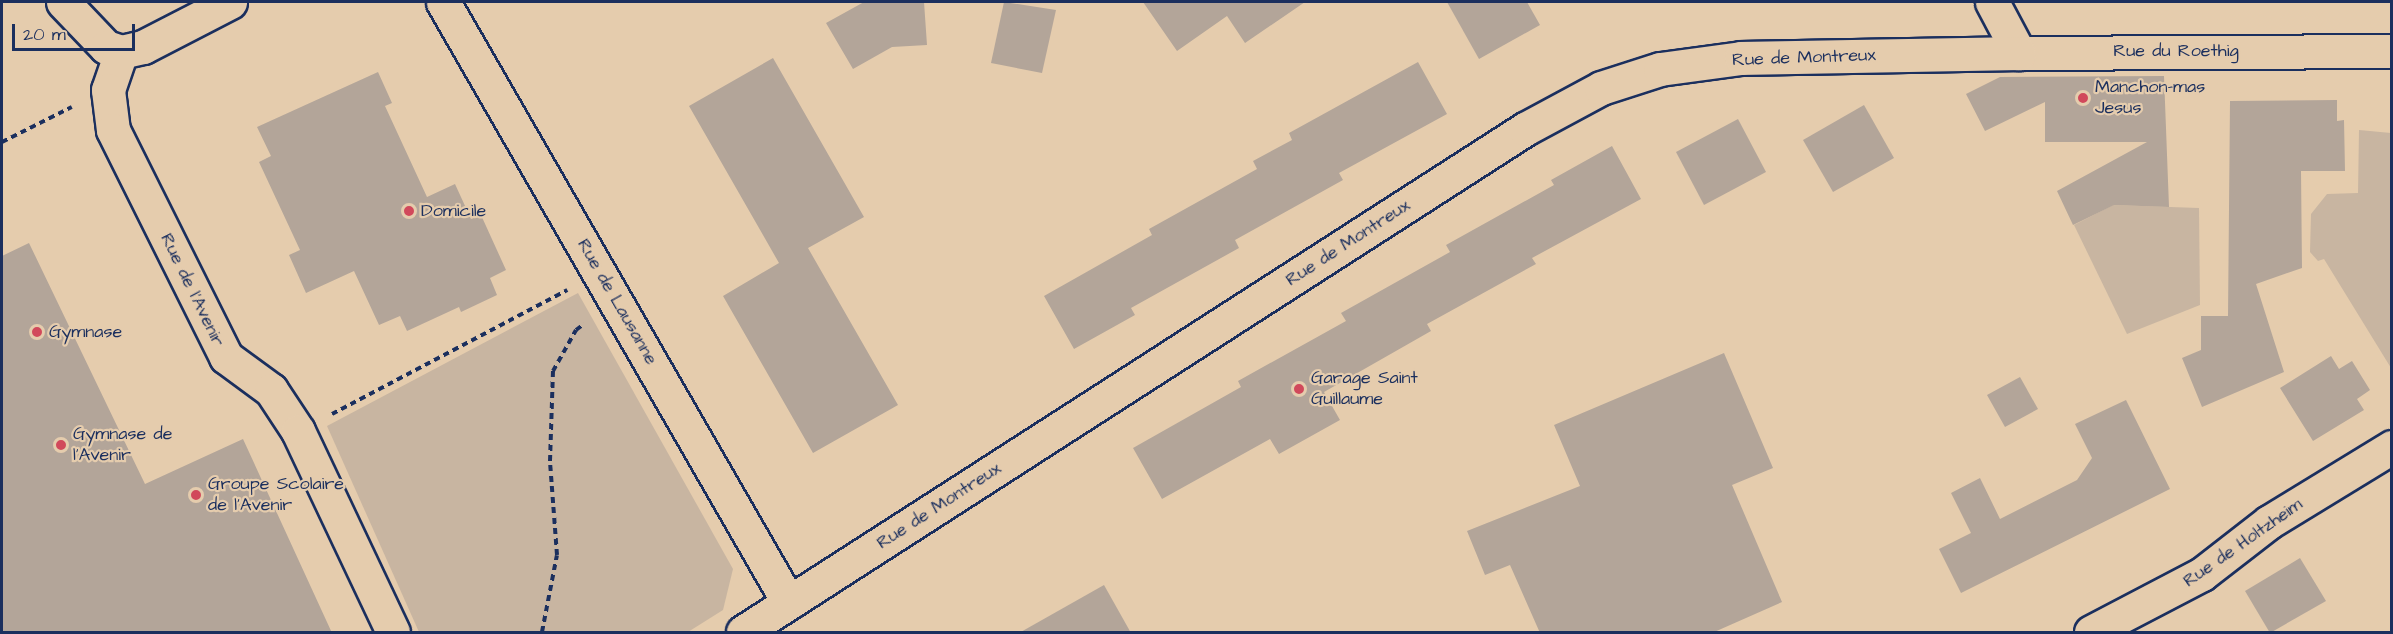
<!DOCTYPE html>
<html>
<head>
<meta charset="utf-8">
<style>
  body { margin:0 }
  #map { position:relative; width:2393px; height:634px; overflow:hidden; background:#e5ccad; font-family:"Architects Daughter",sans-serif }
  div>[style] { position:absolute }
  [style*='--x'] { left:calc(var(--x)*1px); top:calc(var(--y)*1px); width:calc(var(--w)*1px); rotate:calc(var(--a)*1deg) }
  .green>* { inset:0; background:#c8b5a1 }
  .building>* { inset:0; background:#b3a599 }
  .path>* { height:4px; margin-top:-2px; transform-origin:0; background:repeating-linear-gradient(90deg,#1b2f5e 0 6px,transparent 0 10.5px) }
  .roads { filter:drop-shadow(2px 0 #1b2f5e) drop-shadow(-2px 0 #1b2f5e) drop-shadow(0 2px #1b2f5e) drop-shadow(0 -2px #1b2f5e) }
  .minor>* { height:33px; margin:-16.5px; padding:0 16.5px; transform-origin:16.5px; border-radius:16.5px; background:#e5ccad }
  .dots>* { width:16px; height:16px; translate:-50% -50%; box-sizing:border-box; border:3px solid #e5ccad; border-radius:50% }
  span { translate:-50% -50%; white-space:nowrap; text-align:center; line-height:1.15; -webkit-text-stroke:4.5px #e5ccad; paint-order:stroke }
  .street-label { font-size:18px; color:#1b2f5e }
  .poi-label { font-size:18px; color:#1b2f5e }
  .left { translate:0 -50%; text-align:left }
  .frame { position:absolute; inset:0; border:3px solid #1b2f5e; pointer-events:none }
  .scale { position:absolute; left:12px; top:24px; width:123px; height:27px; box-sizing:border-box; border:3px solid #1b2f5e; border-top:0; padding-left:8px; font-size:18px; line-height:21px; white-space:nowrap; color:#1b2f5e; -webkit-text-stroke:4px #e5ccad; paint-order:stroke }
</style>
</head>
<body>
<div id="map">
  <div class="green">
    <i style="clip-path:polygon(2359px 130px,2391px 133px,2391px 368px,2324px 259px,2318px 261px,2310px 252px,2311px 214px,2327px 194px,2358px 193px)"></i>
    <i style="clip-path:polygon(2113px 205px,2199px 208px,2200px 305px,2127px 334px,2074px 225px)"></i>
    <i style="clip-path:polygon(578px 293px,733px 569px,723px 610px,688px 632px,419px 632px,327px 426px)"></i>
  </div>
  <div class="building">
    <i style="clip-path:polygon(864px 2px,924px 2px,927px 45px,892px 47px,853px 69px,826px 23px)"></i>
    <i style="clip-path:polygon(1004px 2px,1056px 10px,1042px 73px,991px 63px)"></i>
    <i style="clip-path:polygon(1143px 2px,1305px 2px,1245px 43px,1227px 16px,1177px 51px)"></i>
    <i style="clip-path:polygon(1447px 2px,1527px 2px,1540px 25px,1479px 59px)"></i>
    <i style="clip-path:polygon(773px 58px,864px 217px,808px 248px,898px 405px,813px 453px,723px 296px,779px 263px,689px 106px)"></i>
    <i style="clip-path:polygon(1418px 62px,1447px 114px,1339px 173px,1343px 180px,1235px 240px,1239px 248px,1131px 308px,1135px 315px,1074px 349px,1044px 296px,1152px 235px,1149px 229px,1257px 169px,1253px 161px,1292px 140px,1289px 133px)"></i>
    <i style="clip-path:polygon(378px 72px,392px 103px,385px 106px,427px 197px,455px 184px,471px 219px,481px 215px,506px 270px,490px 278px,497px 295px,461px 312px,459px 307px,407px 331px,400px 316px,379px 325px,354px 271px,306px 293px,289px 255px,300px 250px,259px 162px,271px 156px,257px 127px)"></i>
    <i style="clip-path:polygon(2164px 76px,2169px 207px,2114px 205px,2073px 225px,2057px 191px,2147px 142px,2045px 142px,2045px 102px,1985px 131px,1966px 94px,2000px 77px)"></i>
    <i style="clip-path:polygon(2337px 100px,2337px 121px,2344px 120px,2345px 171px,2301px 171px,2302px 268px,2256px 284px,2284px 372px,2202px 407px,2182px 358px,2201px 350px,2201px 316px,2228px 316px,2230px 101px)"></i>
    <i style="clip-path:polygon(1864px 105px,1894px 158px,1833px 192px,1803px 140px)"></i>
    <i style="clip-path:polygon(1738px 119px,1766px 172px,1704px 205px,1676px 152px)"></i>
    <i style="clip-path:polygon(1612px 146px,1641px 199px,1532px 258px,1536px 264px,1427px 324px,1431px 331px,1324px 392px,1340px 420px,1279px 454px,1270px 439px,1162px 499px,1133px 448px,1241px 387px,1238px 381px,1346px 321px,1341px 313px,1450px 252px,1446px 245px,1554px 185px,1551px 180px)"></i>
    <i style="clip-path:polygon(29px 243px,145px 484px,243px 439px,332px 633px,2px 633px,2px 256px)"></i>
    <i style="clip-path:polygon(1724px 353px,1773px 468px,1732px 485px,1782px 602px,1712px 633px,1540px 633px,1510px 565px,1485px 575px,1467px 531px,1580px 486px,1554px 425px)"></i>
    <i style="clip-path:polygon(2331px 356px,2339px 369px,2352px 361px,2370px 390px,2357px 399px,2364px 410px,2313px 441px,2280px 388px)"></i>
    <i style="clip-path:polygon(2020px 377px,2038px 409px,2005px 427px,1987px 395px)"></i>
    <i style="clip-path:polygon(2126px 400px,2170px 489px,1961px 593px,1939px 549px,1971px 533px,1951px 493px,1980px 478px,2000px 519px,2077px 480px,2092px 458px,2075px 424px)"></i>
    <i style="clip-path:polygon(2300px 558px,2326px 601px,2270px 633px,2245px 591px)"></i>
    <i style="clip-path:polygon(1104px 585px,1131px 633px,1019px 633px)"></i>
  </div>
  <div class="path">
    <i style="--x:2;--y:142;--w:78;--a:-26.6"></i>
    <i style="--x:332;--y:414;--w:266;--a:-27.8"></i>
    <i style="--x:542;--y:632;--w:78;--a:-79"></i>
    <i style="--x:557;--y:555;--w:94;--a:-94.3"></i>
    <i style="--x:550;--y:461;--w:90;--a:-88.1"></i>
    <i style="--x:553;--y:371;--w:47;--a:-60.7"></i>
    <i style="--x:576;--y:330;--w:10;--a:-37"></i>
  </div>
  <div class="roads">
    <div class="minor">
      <i style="--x:63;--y:2;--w:62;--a:46.3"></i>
      <i style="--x:106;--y:47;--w:16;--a:18"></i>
      <i style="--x:121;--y:52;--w:23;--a:-13"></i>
      <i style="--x:143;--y:47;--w:98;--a:-27.3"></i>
      <i style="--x:443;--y:2;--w:693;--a:60.07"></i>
      <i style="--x:1992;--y:2;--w:58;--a:62.1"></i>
      <i style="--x:2019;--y:53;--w:373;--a:-0.3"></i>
      <i style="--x:121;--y:52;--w:40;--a:108.9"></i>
      <i style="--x:108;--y:90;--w:40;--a:82.9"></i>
      <i style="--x:113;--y:130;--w:254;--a:63.5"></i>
      <i style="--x:226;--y:357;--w:56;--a:36.3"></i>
      <i style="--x:271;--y:390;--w:49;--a:56.6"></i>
      <i style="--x:298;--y:431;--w:222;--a:64.7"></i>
      <i style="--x:743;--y:632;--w:930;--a:-32.75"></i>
      <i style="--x:1525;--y:129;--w:86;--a:-28.3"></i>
      <i style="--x:1601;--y:88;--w:62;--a:-17.9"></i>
      <i style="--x:1660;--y:69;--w:82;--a:-7.7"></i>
      <i style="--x:1741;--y:58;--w:278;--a:-1"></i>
      <i style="--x:2091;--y:632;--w:125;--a:-27.6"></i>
      <i style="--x:2202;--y:574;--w:85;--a:-37.8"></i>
      <i style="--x:2269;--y:522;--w:144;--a:-31.4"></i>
    </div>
  </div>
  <div class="dots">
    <i style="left:2083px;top:98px;background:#d1495b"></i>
    <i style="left:409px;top:211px;background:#d1495b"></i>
    <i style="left:37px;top:332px;background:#d1495b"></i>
    <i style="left:1299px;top:389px;background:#d1495b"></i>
    <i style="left:61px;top:445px;background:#d1495b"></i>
    <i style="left:196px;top:495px;background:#d1495b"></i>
  </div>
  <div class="street-label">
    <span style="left:2176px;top:51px">Rue du Roethig</span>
    <span style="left:1804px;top:58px;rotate:-2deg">Rue de Montreux</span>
    <span style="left:1348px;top:243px;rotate:-33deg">Rue de Montreux</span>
    <span style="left:192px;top:290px;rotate:64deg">Rue de l'Avenir</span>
    <span style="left:617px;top:302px;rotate:60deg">Rue de Lausanne</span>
    <span style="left:939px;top:506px;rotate:-33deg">Rue de Montreux</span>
    <span style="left:2243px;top:543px;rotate:-35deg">Rue de Holtzheim</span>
  </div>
  <div class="poi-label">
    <span class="left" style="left:2095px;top:98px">Manchon-mas<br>Jesus</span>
    <span class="left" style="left:421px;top:211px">Domicile</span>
    <span class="left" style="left:49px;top:332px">Gymnase</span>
    <span class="left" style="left:1311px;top:389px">Garage Saint<br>Guillaume</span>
    <span class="left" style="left:73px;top:445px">Gymnase de<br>l'Avenir</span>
    <span class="left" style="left:208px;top:495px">Groupe Scolaire<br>de l'Avenir</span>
  </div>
  <div class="frame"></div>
  <div class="scale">20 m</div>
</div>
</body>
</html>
